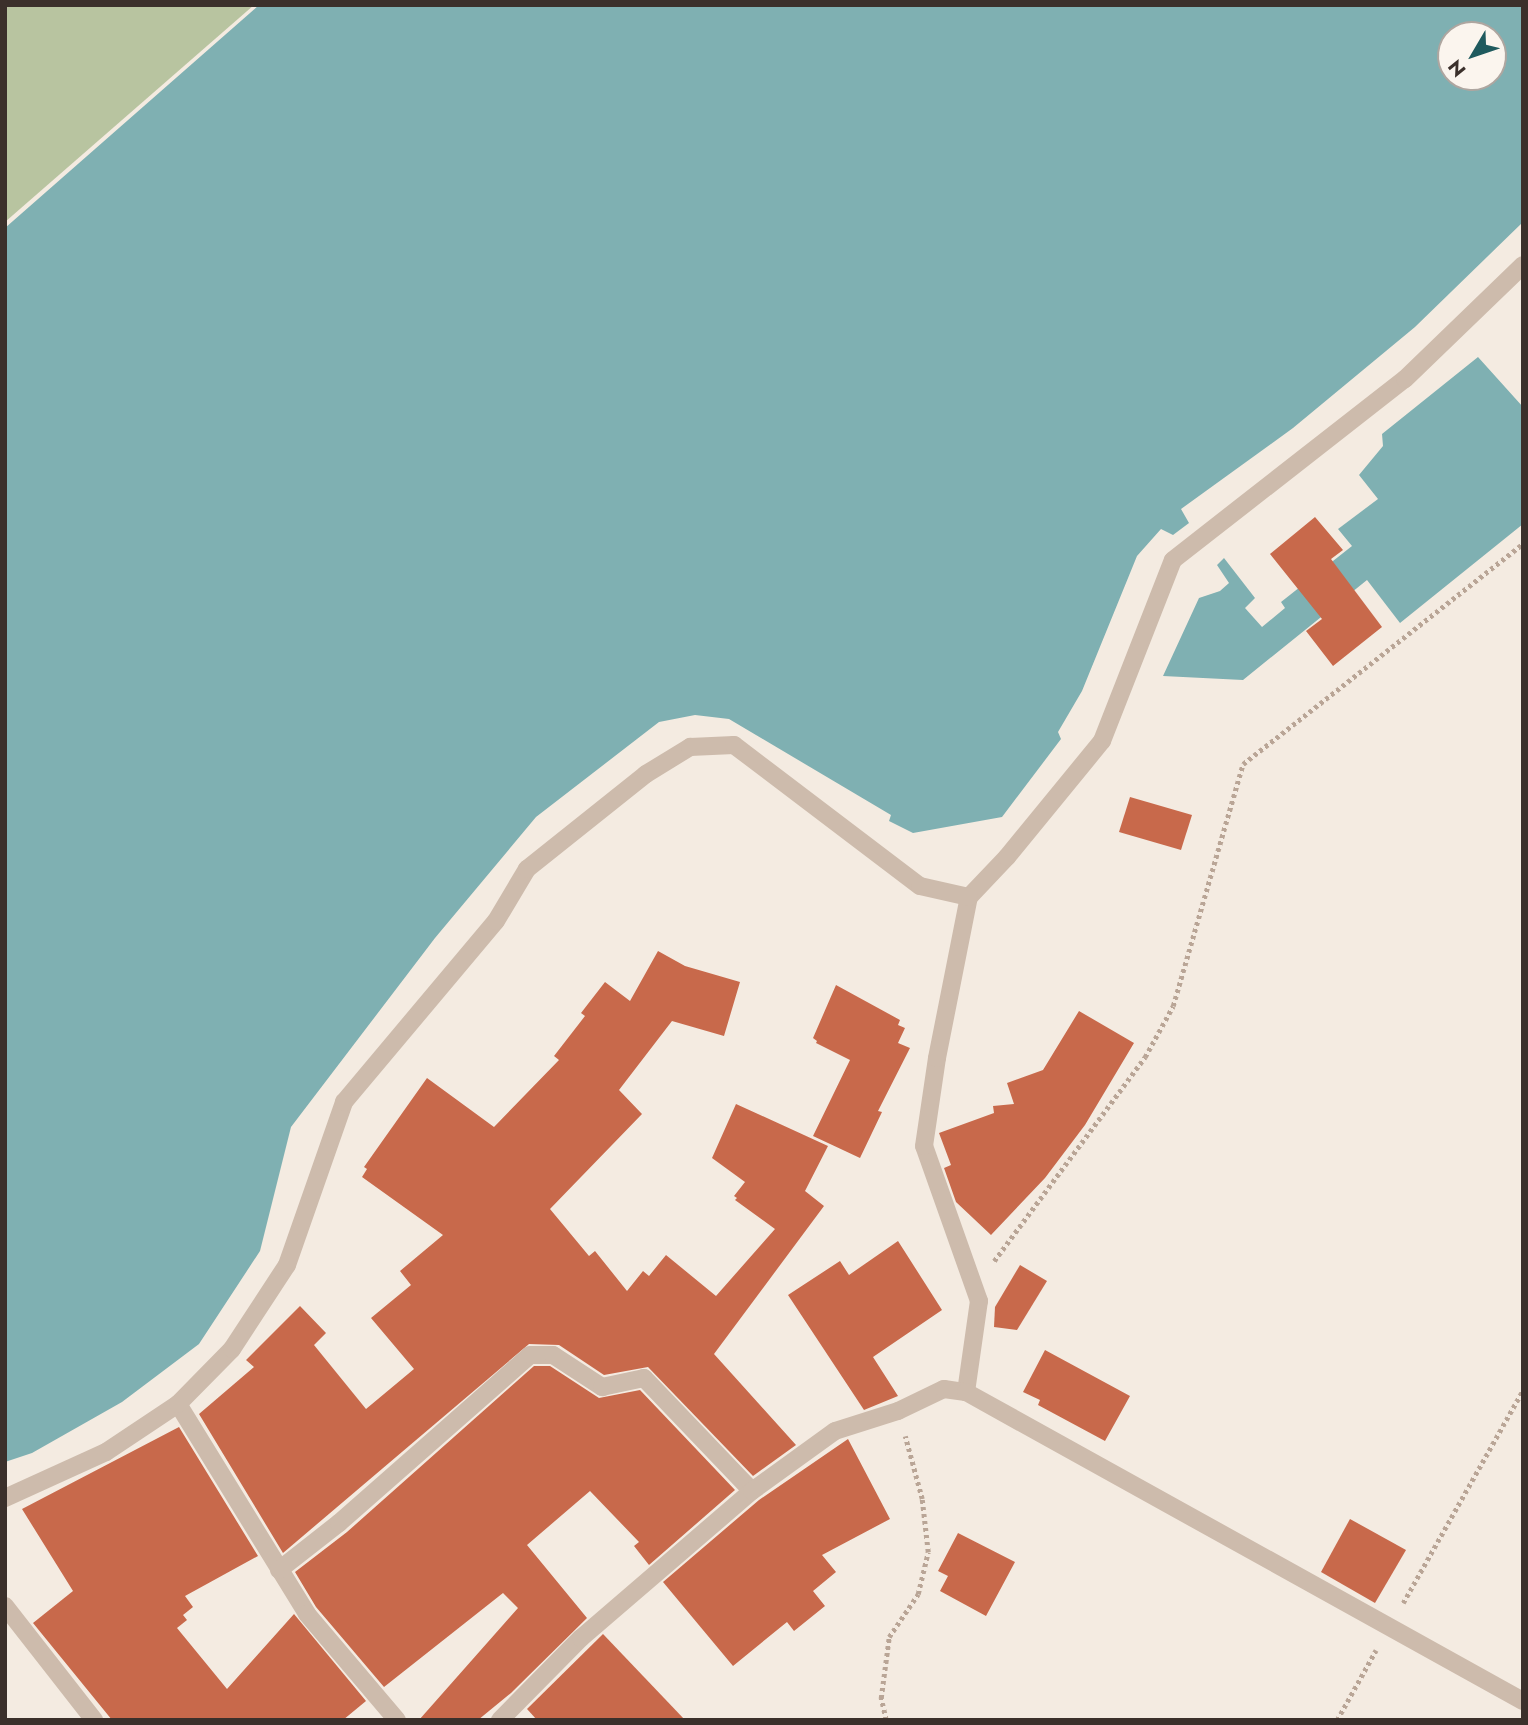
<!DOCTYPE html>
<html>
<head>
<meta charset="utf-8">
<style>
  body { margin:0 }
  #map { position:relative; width:1528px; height:1725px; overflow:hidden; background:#f4ebe1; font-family:Jost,sans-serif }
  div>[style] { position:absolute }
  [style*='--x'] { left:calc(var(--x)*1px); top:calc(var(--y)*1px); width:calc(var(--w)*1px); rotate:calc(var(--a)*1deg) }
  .green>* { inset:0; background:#b8c4a0 }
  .water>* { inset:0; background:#7fb0b2 }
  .building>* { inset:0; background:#c8694b }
  .path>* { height:4.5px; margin-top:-2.25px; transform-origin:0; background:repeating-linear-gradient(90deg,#b9a596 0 3.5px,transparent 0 7px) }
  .service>* { height:18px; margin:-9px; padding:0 9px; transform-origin:9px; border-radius:9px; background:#cdbbac }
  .minor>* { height:18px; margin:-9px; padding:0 9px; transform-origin:9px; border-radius:9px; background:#cdbbac }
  span { translate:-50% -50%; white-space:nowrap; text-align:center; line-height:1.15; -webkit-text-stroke:5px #fbf5ee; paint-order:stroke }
  .frame { position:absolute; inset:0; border:7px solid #3b302b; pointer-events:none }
  .north { position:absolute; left:1437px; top:21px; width:70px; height:70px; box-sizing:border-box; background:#fbf5ee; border:2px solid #aea6a0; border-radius:50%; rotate:231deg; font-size:19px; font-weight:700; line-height:28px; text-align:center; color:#3b302b }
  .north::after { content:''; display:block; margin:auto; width:24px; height:32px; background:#1f5a5e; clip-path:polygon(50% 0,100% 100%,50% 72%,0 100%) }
</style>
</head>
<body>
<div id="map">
  <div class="green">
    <i style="clip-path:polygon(5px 5px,254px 5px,5px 222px)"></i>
  </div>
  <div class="water">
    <i style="clip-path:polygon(evenodd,259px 5px,1523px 5px,1523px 222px,1415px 327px,1293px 428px,1181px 509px,1189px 523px,1173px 535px,1161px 529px,1137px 556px,1082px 691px,1058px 732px,1061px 739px,1002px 817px,913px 833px,889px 821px,891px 815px,729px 719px,695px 715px,659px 722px,536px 817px,435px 938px,291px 1127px,260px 1251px,199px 1344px,122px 1402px,32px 1453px,5px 1462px,5px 228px,259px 5px,1451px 35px,1493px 35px,1493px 77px,1451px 77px,1451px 35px)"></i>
    <i style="clip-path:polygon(1478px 357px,1523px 407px,1523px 524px,1400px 623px,1367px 580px,1243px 680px,1163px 676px,1199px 598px,1220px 591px,1229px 583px,1217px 565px,1224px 558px,1255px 598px,1245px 608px,1262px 627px,1285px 608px,1281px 602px,1352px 546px,1338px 529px,1378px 499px,1359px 475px,1383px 446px,1382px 434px)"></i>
  </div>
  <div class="building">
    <i style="clip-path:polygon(1315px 517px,1343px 550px,1331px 559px,1382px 627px,1333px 666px,1306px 631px,1322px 619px,1270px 554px)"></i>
    <i style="clip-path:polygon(1130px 797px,1192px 815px,1181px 850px,1119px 832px)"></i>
    <i style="clip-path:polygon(658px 951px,685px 966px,740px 982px,724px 1036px,672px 1021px,619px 1090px,642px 1114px,550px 1209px,589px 1256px,595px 1251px,627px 1291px,643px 1271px,649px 1276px,666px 1255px,716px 1296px,775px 1229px,735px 1200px,737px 1198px,734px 1196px,745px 1182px,712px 1158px,736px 1104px,828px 1146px,805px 1191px,824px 1206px,714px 1354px,796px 1445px,753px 1476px,648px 1367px,604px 1375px,559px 1345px,529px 1344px,283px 1553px,199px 1414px,254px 1367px,246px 1360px,300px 1306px,326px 1333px,314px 1345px,366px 1409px,414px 1369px,371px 1318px,411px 1285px,400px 1271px,443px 1235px,362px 1177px,367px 1169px,364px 1167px,427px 1078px,494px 1127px,559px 1060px,554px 1056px,585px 1016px,581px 1013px,605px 982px,630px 1001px)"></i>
    <i style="clip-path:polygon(836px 985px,900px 1020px,898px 1025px,905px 1028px,898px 1043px,910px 1048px,878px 1111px,882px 1112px,860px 1158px,813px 1136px,850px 1060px,816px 1043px,817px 1041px,813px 1038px)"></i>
    <i style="clip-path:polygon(1079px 1011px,1134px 1043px,1085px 1125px,1045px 1178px,991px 1235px,956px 1202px,944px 1168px,951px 1165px,939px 1133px,994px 1113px,993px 1106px,1014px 1104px,1007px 1083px,1043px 1070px)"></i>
    <i style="clip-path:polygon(898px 1241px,942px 1310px,873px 1357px,898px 1396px,864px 1410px,788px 1295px,840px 1261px,849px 1275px)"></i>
    <i style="clip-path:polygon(1020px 1265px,1047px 1281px,1017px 1330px,994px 1327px,995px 1307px)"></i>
    <i style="clip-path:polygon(1045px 1350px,1130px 1396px,1105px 1441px,1038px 1405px,1040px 1400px,1023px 1392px)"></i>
    <i style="clip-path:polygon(534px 1366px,550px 1366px,599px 1398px,640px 1390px,735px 1490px,649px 1565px,634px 1546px,639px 1542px,590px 1491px,527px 1545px,587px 1618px,511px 1693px,478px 1720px,419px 1720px,518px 1608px,503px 1593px,384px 1687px,316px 1607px,295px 1572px,347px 1532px)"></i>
    <i style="clip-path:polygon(179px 1427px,258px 1556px,185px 1596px,193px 1607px,183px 1615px,187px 1620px,177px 1628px,227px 1689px,294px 1614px,366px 1701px,343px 1720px,112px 1720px,33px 1623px,73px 1591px,22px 1509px)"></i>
    <i style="clip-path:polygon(848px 1439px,890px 1519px,822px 1555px,836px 1572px,813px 1591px,825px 1606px,794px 1631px,787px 1622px,733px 1666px,663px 1582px,759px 1500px)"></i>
    <i style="clip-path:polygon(1350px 1519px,1406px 1550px,1375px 1603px,1321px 1572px)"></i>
    <i style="clip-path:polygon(958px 1533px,1015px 1562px,986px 1616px,940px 1591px,948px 1576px,938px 1571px)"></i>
    <i style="clip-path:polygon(603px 1634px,685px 1720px,537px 1720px,527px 1709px)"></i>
  </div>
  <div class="path">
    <i style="--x:994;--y:1261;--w:254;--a:-53.5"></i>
    <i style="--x:1145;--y:1057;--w:58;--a:-61.2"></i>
    <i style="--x:1173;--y:1006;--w:252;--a:-73.9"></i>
    <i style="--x:1243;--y:764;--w:356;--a:-38.2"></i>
    <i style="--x:1403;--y:1603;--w:244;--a:-60.6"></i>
    <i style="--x:886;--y:1720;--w:23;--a:-103"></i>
    <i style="--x:881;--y:1698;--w:62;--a:-82.5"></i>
    <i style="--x:889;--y:1637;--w:52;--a:-56"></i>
    <i style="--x:918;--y:1594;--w:43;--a:-76.6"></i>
    <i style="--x:928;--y:1552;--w:53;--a:-96.5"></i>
    <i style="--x:922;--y:1499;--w:65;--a:-105.1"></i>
    <i style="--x:1337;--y:1720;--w:80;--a:-60.9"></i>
  </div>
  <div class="service">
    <i style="--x:178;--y:1404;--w:246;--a:58.4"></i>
    <i style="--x:307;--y:1614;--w:139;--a:49.7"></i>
    <i style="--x:279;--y:1570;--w:76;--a:-38.1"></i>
    <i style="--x:339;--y:1523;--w:254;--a:-41.3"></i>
    <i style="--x:530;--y:1355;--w:23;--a:0"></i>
    <i style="--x:553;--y:1355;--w:59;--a:33.1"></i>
    <i style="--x:602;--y:1387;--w:43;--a:-12.1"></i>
    <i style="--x:644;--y:1378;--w:156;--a:46.3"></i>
    <i style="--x:500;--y:1720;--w:115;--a:-45.4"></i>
    <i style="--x:581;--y:1638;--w:225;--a:-40.7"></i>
    <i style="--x:752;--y:1491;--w:102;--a:-35.9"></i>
    <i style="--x:835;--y:1431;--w:66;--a:-17.6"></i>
  </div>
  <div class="minor">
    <i style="--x:966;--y:1392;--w:92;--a:-81.9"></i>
    <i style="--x:979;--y:1301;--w:164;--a:-109.5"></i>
    <i style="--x:924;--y:1146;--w:89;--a:-81.6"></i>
    <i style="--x:937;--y:1058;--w:164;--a:-78.8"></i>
    <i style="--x:969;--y:897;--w:55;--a:-46.5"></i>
    <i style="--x:1007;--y:857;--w:150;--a:-50.7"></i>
    <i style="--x:1102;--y:741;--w:194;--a:-68.6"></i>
    <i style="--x:1173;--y:560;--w:294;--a:-38"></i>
    <i style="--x:1405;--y:379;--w:164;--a:-44"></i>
    <i style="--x:898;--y:1411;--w:51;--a:-25.6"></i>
    <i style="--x:944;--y:1389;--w:22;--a:8"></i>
    <i style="--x:966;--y:1392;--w:637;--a:29.02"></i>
    <i style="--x:5;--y:1498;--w:111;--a:-24.5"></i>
    <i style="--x:106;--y:1452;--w:87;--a:-33.7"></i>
    <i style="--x:178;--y:1404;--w:77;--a:-45.5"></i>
    <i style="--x:232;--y:1349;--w:100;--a:-56.8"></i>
    <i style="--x:287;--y:1265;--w:173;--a:-70.7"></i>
    <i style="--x:344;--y:1102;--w:236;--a:-50"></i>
    <i style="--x:496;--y:921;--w:61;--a:-59.2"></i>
    <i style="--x:527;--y:869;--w:152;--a:-38.6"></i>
    <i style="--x:646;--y:774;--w:52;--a:-31.5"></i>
    <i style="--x:690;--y:747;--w:44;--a:-2.6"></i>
    <i style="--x:734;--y:745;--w:233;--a:37.2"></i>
    <i style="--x:920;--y:886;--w:50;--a:12.7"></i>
    <i style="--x:5;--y:1606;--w:145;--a:52"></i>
  </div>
  <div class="frame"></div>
  <div class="north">N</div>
</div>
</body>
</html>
